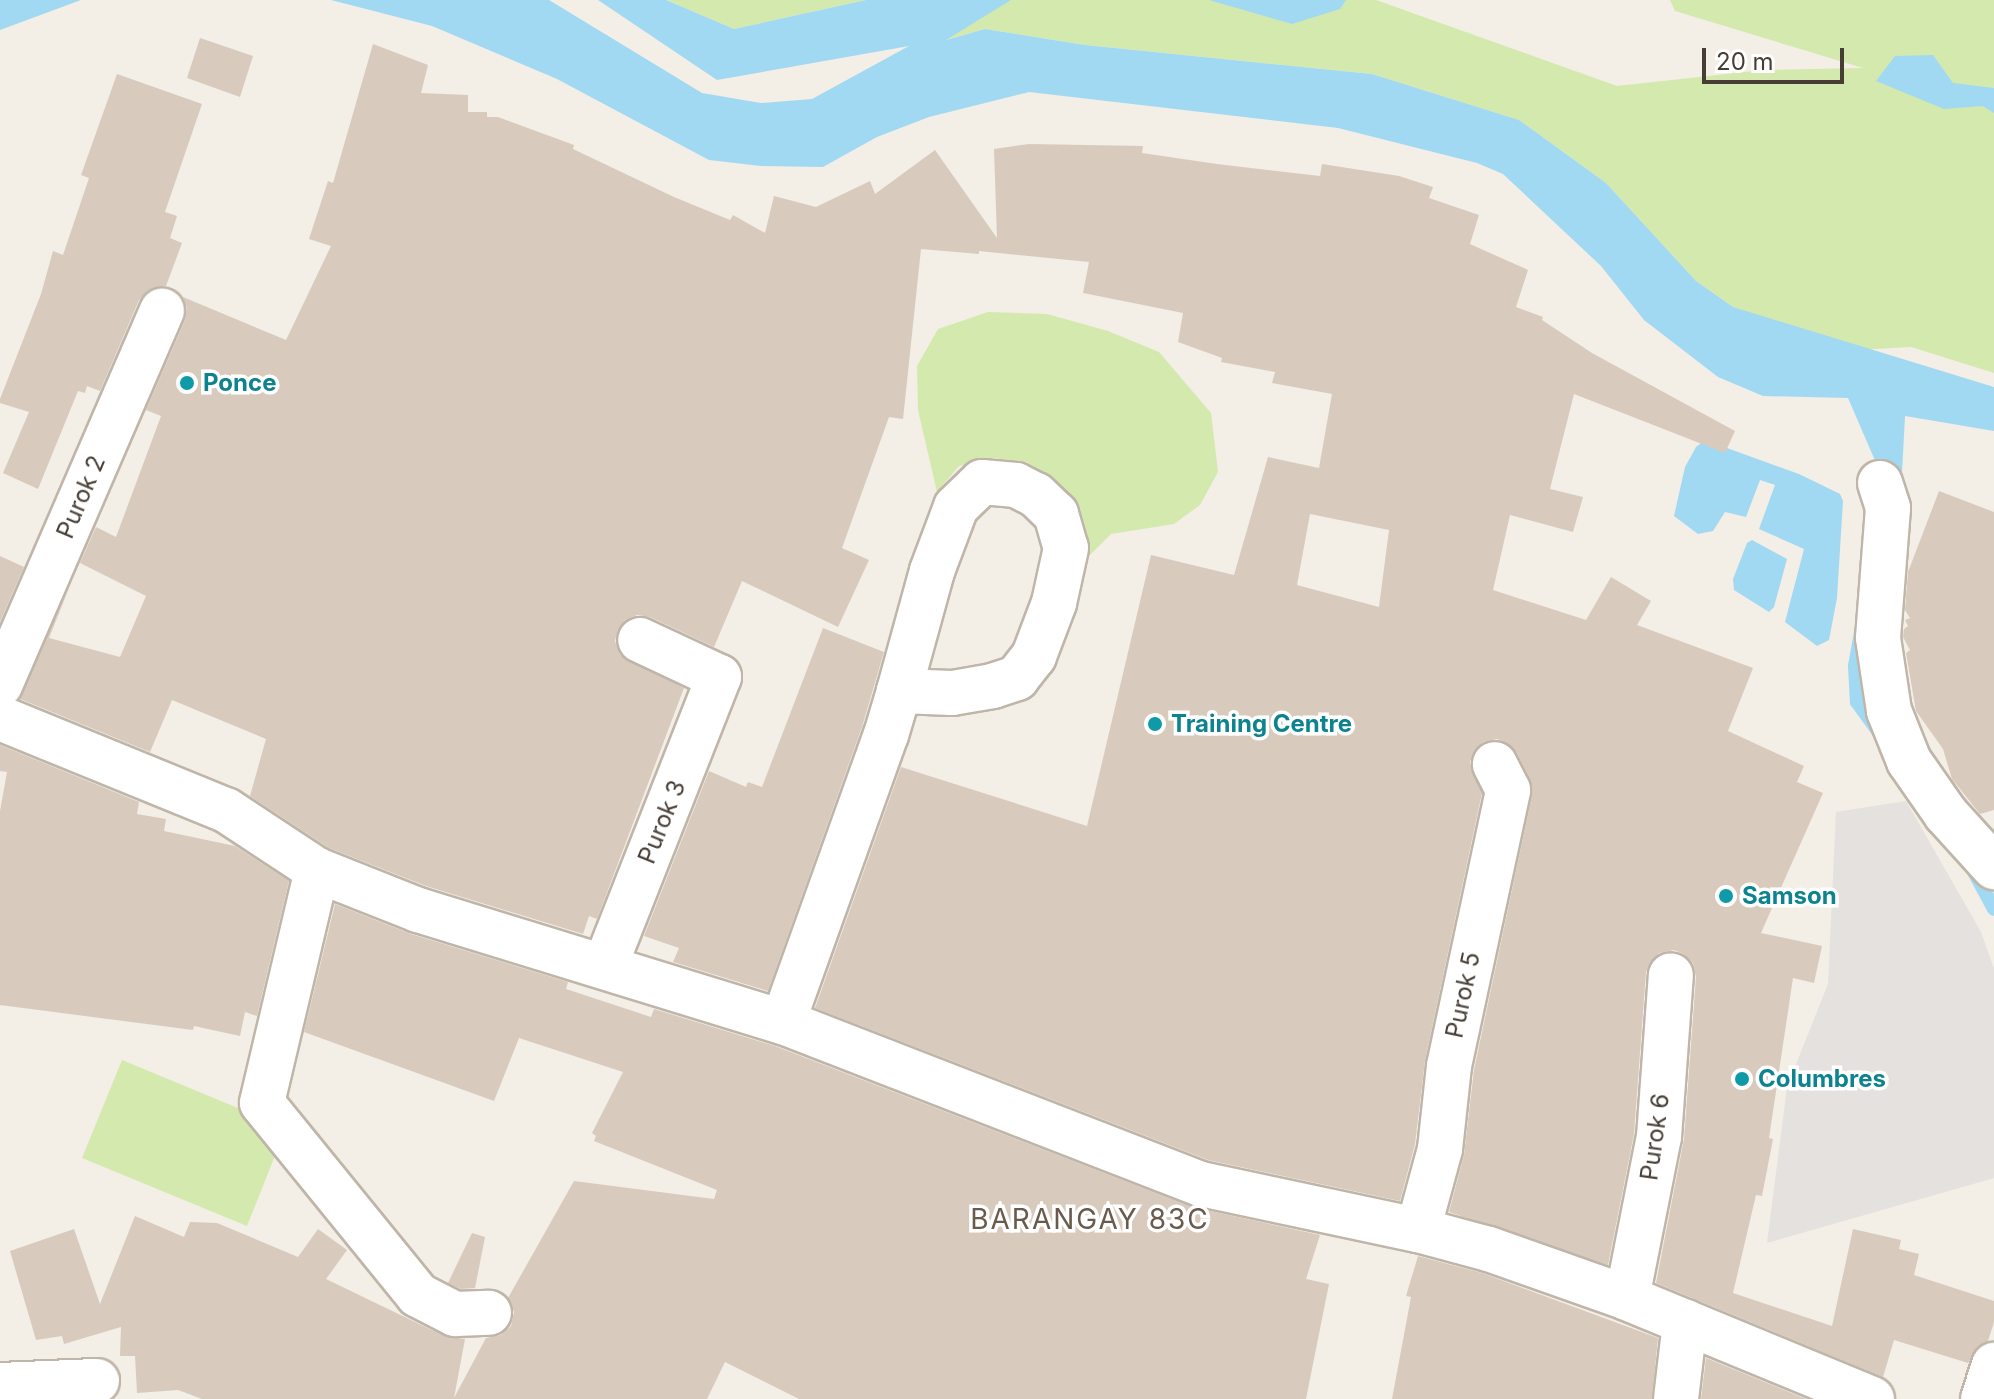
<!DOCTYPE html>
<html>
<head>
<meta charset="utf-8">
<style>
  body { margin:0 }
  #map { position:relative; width:1994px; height:1399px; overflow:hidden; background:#f3eee6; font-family:Inter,sans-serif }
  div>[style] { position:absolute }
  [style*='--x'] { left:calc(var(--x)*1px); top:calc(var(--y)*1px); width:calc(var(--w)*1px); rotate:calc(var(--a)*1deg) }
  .green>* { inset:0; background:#d4e9ae }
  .parking>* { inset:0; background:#e4e1de }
  .water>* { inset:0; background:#a1d9f2 }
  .stream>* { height:14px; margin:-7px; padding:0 7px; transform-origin:7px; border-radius:7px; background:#a1d9f2 }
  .building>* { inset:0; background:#d8cbbe }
  .roads { filter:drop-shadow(2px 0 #bfb5a8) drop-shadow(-2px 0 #bfb5a8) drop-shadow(0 2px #bfb5a8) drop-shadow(0 -2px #bfb5a8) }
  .minor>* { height:44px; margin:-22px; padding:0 22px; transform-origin:22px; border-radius:22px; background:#fff }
  .dots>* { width:22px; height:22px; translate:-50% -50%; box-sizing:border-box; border:4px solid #fff; border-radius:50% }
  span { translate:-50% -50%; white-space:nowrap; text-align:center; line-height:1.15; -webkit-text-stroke:7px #fff; paint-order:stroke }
  .culture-label { font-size:24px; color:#0d838f; font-weight:700 }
  .left { translate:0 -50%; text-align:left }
  .street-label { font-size:24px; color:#463e35 }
  .quarter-label { font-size:28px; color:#695a4c; letter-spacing:2px }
  .scale { position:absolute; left:1702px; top:48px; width:142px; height:36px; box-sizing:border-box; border:4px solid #463e35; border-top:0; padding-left:10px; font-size:24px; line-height:28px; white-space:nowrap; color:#463e35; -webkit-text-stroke:6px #fff; paint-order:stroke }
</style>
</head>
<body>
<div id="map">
  <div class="green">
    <i style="clip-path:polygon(666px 0,866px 0,734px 29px)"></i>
    <i style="clip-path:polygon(969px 0,1376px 0,1617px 86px,1763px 70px,1863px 68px,1675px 11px,1670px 0,1994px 0,1994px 373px,1911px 347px,1839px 351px,1733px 307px,1696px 281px,1606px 183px,1519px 120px,1372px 74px,1085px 45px,985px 29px,942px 41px)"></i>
    <i style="clip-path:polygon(988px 312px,1047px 314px,1108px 331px,1159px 352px,1211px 413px,1218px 472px,1200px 505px,1174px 524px,1111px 534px,1077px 568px,1055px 490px,1027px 462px,991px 458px,959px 466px,937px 492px,918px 410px,917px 366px,938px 329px)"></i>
    <i style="clip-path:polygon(122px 1060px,286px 1128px,247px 1226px,82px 1158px)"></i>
  </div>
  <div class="parking">
    <i style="clip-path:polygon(1906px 801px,1981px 932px,1994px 969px,1994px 1178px,1767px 1243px,1787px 1087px,1828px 984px,1836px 812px)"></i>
  </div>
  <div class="water">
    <i style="clip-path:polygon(0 0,81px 0,0 30px)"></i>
    <i style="clip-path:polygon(331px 0,549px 0,702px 93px,761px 103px,812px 99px,909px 46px,717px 80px,598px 0,666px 0,734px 29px,866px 0,1011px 0,946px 40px,985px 29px,1085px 45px,1372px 74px,1519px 120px,1606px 183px,1696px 281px,1733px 307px,1994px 387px,1994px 431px,1905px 416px,1902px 473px,1880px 472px,1848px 398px,1763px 396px,1718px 377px,1644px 320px,1601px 266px,1503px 174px,1477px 163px,1338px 128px,1029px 92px,929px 117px,877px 137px,823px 167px,761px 166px,709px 160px,557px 79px,432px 26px)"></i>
    <i style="clip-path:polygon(1209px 0,1346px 0,1340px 9px,1292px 24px)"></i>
    <i style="clip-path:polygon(1933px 55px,1953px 83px,1994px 88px,1994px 113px,1983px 106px,1944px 109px,1876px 81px,1895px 56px)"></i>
    <i style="clip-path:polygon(1705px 440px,1799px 474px,1840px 494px,1843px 501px,1837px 598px,1829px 640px,1817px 646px,1785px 622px,1804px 549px,1759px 529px,1775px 485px,1760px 480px,1746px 517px,1725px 512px,1713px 531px,1698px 534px,1674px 516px,1685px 467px,1696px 447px)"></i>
    <i style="clip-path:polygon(1752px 540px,1787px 559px,1774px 607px,1769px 612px,1734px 590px,1733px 579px,1747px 543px)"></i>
  </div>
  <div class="stream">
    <i style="--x:1861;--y:632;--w:35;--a:100"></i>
    <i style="--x:1855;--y:666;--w:36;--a:87"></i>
    <i style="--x:1857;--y:702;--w:36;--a:54"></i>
    <i style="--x:1973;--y:870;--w:44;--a:61.7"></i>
  </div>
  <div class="building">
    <i style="clip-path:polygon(200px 38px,253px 56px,240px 97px,187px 78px)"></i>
    <i style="clip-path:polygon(evenodd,373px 44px,428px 65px,421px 93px,468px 95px,468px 112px,487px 112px,487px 117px,498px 117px,574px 145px,573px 149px,674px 197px,730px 220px,733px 215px,765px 233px,774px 196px,816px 207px,870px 181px,875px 194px,935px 150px,997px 238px,994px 149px,1029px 144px,1143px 146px,1142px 153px,1217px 164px,1320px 176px,1322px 164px,1399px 176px,1433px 187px,1429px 198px,1479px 215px,1470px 244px,1528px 270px,1516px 307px,1543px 317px,1542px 320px,1592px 353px,1735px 431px,1725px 453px,1574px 394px,1550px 489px,1583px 497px,1573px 532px,1510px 515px,1493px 590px,1586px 620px,1611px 577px,1651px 601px,1637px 625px,1753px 668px,1728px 731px,1804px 766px,1797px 782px,1823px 793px,1761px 933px,1822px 946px,1814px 983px,1793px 978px,1769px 1138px,1773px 1139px,1762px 1196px,1756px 1195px,1733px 1293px,1832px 1326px,1853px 1229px,1901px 1240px,1899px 1249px,1919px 1254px,1914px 1275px,1994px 1301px,1994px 1322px,1988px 1341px,1977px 1347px,1968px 1363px,1894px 1340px,1883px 1377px,1656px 1283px,1684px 1139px,1696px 977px,1693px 963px,1684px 954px,1674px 950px,1659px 953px,1650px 962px,1646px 972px,1634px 1134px,1608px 1265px,1449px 1212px,1464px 1155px,1474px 1070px,1532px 795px,1530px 779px,1517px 753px,1509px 744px,1497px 739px,1483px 742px,1474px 751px,1470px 762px,1482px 793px,1425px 1061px,1415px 1144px,1400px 1201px,1208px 1160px,815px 1008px,901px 767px,1087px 826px,1151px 555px,1234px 575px,1268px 457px,1319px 468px,1332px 394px,1272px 383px,1275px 372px,1221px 362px,1222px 358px,1178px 342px,1183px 313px,1083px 293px,1089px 262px,979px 251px,979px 254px,921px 249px,903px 419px,889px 417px,842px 548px,869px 560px,838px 627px,742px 581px,714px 647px,650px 617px,637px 615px,625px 620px,618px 629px,615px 641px,620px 655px,684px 688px,597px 919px,589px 916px,583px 934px,426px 886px,329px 848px,250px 796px,266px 739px,172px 700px,150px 752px,20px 699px,70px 586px,49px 638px,120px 657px,146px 596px,80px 563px,96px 527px,116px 537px,161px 416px,146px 410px,185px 320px,187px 308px,183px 297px,286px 340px,331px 246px,309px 239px,328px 181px,333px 183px,373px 44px,1310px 514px,1389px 530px,1379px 607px,1297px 585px,1310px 514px)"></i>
    <i style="clip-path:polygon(117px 74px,202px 104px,165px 212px,177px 216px,170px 238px,182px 243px,166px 286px,148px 290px,139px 300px,100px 391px,87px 386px,85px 393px,78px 391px,38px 489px,3px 473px,29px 412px,0 403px,0 399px,41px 294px,53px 251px,63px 255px,89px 178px,81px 175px)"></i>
    <i style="clip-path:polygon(1939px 491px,1994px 512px,1994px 810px,1980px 814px,1952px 779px,1943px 749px,1916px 711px,1906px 653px,1910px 650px,1903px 637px,1904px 629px,1908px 626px,1905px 620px,1910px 618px,1905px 610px,1908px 572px)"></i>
    <i style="clip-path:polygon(0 556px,24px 567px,0 622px)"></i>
    <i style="clip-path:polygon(823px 628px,884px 652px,862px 727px,768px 991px,673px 962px,679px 948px,644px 936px,709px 771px,746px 787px,748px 782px,762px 787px)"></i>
    <i style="clip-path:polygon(0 745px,139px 802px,137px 814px,166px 819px,164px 831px,235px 846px,289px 881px,257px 1016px,245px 1012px,240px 1036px,194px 1026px,193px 1030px,0 1005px,0 811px,7px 772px,0 771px)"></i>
    <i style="clip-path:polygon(335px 904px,411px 934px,568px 982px,566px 989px,651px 1017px,654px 1009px,775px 1046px,1192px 1207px,1320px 1235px,1306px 1279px,1329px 1284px,1306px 1399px,799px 1399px,725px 1362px,707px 1399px,202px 1399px,178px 1390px,137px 1393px,135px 1356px,120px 1356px,121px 1327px,64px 1344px,62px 1336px,36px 1340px,10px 1251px,74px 1229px,100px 1304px,135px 1216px,184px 1237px,190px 1222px,217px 1223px,298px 1257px,318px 1229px,347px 1250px,326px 1279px,444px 1336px,465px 1339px,454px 1398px,486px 1338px,501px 1335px,511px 1326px,514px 1312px,508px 1298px,574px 1181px,714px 1199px,717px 1190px,594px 1141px,596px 1136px,592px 1133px,623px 1072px,519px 1038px,494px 1101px,304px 1032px)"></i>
    <i style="clip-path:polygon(472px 1233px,485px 1237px,475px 1288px,461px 1289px,448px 1283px)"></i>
    <i style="clip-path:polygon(1418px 1256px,1482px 1273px,1658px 1338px,1652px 1399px,1392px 1399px,1411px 1297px,1406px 1296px)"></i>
    <i style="clip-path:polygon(1706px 1358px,1806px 1399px,1701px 1399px)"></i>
  </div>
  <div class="roads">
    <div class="minor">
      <i style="--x:1880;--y:483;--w:26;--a:72"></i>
      <i style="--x:1888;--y:508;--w:130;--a:94.4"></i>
      <i style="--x:1878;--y:638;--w:74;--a:81.4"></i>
      <i style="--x:1889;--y:711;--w:54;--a:68.2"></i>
      <i style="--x:1909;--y:761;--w:65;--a:55.1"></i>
      <i style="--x:1946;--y:814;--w:72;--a:47.8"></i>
      <i style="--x:0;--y:685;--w:408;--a:-66.6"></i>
      <i style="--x:0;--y:718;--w:244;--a:22.2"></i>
      <i style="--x:226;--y:810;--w:109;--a:33.4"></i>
      <i style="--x:317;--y:870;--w:109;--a:21.6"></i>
      <i style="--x:418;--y:910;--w:382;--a:17.1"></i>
      <i style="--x:783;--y:1022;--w:448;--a:21.2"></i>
      <i style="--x:1201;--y:1184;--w:222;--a:12"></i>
      <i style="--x:1418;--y:1230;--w:73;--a:15"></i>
      <i style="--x:1489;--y:1249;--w:146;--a:19.5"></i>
      <i style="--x:1627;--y:1298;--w:265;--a:22.4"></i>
      <i style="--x:317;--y:870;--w:239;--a:103.3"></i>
      <i style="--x:262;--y:1103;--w:247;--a:50.9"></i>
      <i style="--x:418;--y:1295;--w:42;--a:27.2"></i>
      <i style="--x:455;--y:1314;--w:34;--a:-2"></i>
      <i style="--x:605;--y:966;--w:311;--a:-68.5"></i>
      <i style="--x:719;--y:677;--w:87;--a:-154.9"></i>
      <i style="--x:783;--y:1022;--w:305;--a:-70.3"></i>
      <i style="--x:886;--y:735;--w:46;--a:-73.5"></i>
      <i style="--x:899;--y:691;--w:124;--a:-74.6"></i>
      <i style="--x:932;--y:571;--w:68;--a:-69.4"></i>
      <i style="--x:956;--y:507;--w:36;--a:-44"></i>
      <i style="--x:982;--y:482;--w:34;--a:5"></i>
      <i style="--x:1016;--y:485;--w:22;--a:27"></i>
      <i style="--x:1036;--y:495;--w:28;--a:44"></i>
      <i style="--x:1056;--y:514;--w:35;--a:74"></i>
      <i style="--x:1066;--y:548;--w:56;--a:102.3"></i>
      <i style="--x:1054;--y:603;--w:57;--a:110.7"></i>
      <i style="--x:1034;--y:656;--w:28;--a:128"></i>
      <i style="--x:1017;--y:678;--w:25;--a:162"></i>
      <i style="--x:993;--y:686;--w:42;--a:170.3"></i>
      <i style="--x:952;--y:693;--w:53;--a:-177.8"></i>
      <i style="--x:1418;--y:1230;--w:84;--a:-74.8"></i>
      <i style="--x:1440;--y:1149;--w:83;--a:-83.8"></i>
      <i style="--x:1449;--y:1066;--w:282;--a:-77.9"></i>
      <i style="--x:1508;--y:790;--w:29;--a:-117"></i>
      <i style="--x:1627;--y:1298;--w:164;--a:-78.8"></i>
      <i style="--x:1659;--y:1137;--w:162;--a:-85.8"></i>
      <i style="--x:0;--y:1385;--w:97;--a:-2.4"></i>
      <i style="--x:1676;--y:1399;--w:78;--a:-83.3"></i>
      <i style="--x:1983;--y:1399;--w:36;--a:-72"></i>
    </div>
  </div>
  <div class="dots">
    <i style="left:187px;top:383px;background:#0f9aa8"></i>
    <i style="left:1155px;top:724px;background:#0f9aa8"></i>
    <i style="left:1726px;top:896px;background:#0f9aa8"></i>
    <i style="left:1742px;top:1079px;background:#0f9aa8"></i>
  </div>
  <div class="culture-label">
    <span class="left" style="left:203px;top:383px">Ponce</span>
    <span class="left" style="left:1171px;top:724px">Training Centre</span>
    <span class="left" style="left:1742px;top:896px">Samson</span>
    <span class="left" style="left:1758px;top:1079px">Columbres</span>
  </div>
  <div class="street-label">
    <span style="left:81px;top:497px;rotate:-67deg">Purok 2</span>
    <span style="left:662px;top:822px;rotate:-68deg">Purok 3</span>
    <span style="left:1463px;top:995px;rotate:-78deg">Purok 5</span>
    <span style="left:1655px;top:1137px;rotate:-82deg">Purok 6</span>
  </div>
  <div class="quarter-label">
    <span style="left:1090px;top:1219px">BARANGAY 83C</span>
  </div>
  <div class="scale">20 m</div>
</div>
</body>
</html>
